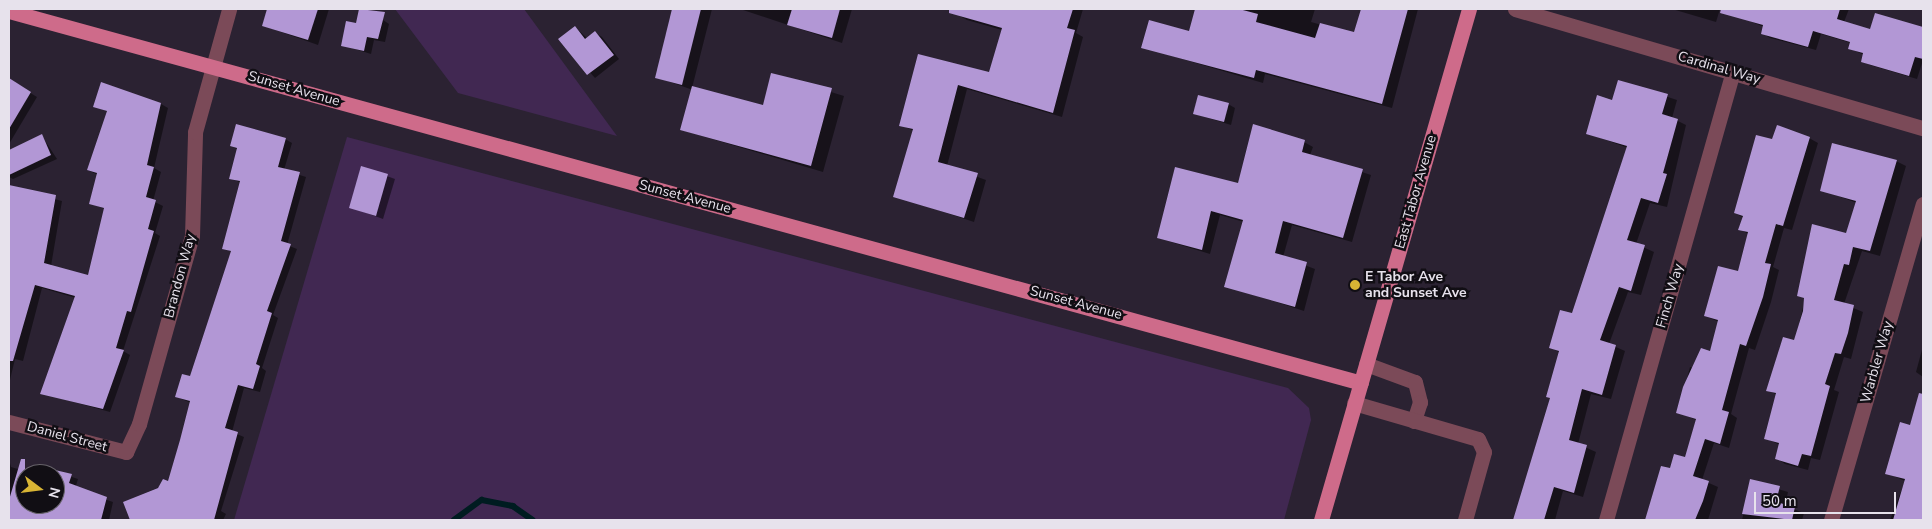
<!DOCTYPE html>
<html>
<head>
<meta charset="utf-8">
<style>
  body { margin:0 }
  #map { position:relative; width:1932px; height:529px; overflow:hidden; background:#2b2232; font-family:"Nunito Sans",sans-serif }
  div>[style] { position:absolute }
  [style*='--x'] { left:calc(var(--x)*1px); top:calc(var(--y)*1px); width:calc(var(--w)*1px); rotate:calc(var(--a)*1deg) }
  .green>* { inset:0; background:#412852 }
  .shadow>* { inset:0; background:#0007 }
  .stream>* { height:5.5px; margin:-2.75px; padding:0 2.75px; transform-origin:2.75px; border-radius:2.75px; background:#001c21 }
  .building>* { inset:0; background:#b297d5 }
  .minor>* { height:15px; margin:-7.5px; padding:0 7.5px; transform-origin:7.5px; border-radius:7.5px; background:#7b4a58 }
  .major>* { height:15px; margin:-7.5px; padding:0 7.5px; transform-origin:7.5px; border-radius:7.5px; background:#ce6b8a }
  .dots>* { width:14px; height:14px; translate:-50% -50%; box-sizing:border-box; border:2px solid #110e14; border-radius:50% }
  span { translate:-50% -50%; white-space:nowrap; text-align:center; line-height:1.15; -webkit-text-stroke:5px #110e14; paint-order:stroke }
  .street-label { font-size:14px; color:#e7e2ec }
  .poi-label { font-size:14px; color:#e7e2ec; font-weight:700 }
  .left { translate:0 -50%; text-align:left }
  .frame { position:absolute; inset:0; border:10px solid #e7e2ec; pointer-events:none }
  .north { position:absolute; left:15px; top:464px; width:50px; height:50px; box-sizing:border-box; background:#110e14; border:1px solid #67636a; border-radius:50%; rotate:105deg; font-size:14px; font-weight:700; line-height:20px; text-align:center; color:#e7e2ec }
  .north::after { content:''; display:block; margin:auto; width:18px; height:22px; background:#d8b434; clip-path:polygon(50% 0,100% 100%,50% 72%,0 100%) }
  .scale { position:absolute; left:1754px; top:492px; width:142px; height:22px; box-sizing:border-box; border:2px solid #e7e2ec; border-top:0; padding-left:6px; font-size:15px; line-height:18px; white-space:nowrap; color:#e7e2ec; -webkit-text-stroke:4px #110e14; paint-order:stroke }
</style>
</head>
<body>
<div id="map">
  <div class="green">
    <i style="clip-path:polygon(395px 9px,524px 9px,617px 136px,458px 93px)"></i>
    <i style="clip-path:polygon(347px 137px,1288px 388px,1309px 408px,1311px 420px,1284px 520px,234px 520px)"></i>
  </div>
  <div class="shadow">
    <i style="clip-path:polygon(269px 9px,329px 9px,318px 45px,264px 26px)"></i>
    <i style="clip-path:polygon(674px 9px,712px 9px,692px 88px,764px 107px,772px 74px,844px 96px,823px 172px,682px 130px,693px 90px,656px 77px)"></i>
    <i style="clip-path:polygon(740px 9px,852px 9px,842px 43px)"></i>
    <i style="clip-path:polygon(959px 9px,1083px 9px,1076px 33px,1083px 37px,1062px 117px,967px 89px,947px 166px,986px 180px,974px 222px,895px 196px,914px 131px,901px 125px,919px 55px,990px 73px,1002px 30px,967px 20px,958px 15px)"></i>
    <i style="clip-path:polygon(1198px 9px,1315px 9px,1311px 22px,1355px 34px,1362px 9px,1418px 9px,1392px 108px,1265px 74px,1263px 83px,1142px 47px,1190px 33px)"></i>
    <i style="clip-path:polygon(1672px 9px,1720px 9px,1716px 22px)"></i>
    <i style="clip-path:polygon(1727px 9px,1849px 9px,1844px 22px,1871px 30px,1876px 14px,1923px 28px,1923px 60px,1917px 79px,1870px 65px,1862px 61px,1864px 55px,1849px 48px,1851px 43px,1821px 34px,1816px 50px,1770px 38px,1762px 33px,1764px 27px,1745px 19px,1747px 14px)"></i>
    <i style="clip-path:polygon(383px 20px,389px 24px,385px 42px,374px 40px,371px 54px,342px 45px)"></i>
    <i style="clip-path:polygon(575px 27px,588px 39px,596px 33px,602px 37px,619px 59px,595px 78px,560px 39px)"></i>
    <i style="clip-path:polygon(9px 80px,37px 97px,9px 144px)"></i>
    <i style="clip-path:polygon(1619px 81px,1677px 100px,1672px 118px,1686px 125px,1667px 207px,1650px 203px,1636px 244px,1654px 252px,1641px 295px,1628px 292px,1609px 344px,1625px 351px,1611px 399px,1591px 394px,1578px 444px,1596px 452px,1583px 497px,1563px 491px,1555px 520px,1514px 520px,1551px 398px,1560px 353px,1551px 347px,1573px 315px,1628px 148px,1587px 133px,1613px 101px)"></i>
    <i style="clip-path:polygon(161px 104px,168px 108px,154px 168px,161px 172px,153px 201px,163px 206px,155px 233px,160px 236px,123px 351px,130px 355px,110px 412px,41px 393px,76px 298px,42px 288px,23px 361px,15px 359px,9px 384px,9px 187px,62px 201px,51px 266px,89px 277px,105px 209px,90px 203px,98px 175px,88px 170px,108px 112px,95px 106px)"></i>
    <i style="clip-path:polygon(1228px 104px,1235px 108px,1231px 125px,1195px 114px)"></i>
    <i style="clip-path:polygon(42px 136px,57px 159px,13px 179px,9px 177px,9px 151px)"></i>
    <i style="clip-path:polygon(1809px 138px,1818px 143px,1792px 230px,1784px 228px,1773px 267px,1779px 270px,1771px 302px,1755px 350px,1749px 348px,1731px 414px,1737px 418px,1729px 448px,1714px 443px,1702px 480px,1718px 487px,1708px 520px,1649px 520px,1671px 470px,1686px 459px,1696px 420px,1678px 412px,1690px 367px,1696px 369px,1710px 352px,1719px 322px,1705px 316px,1739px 273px,1748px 234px,1740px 229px,1744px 218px,1735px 213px,1773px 141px)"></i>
    <i style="clip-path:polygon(285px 139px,292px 143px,284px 170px,306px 177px,287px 245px,297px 249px,273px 315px,278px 318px,262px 368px,266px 371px,260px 392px,244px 388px,232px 432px,244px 437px,221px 511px,226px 514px,223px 520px,183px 520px,156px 506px,162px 520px,131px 520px,124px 502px,169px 483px,191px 403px,177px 397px,191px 378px,232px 252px,224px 248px,241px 183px,231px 178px,238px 150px,232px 146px)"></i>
    <i style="clip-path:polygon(1304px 142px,1313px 147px,1310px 155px,1371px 175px,1352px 242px,1292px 225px,1283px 257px,1315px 269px,1304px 311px,1226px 286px,1244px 222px,1220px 215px,1210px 254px,1158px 238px)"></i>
    <i style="clip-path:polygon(1896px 161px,1906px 166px,1880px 256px,1862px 251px,1844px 304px,1863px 312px,1851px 359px,1844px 357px,1834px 390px,1839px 392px,1820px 460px,1811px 458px,1808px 470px,1785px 464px,1776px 458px,1780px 445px,1765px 438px,1777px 395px,1768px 390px,1795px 341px,1805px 299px,1799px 295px,1847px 234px,1857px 203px,1822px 190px)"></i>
    <i style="clip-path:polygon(362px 167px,395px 179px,383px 219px,350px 207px)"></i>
    <i style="clip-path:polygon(1923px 346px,1923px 377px,1916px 372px)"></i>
    <i style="clip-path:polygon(1923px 411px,1923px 520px,1890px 520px,1905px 481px,1887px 473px)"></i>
    <i style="clip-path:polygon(9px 459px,11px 467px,35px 474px,25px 474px,25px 504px,55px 504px,51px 470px,78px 479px,75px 489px,113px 502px,109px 520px,9px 520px)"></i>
    <i style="clip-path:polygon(1751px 481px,1788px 492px,1785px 506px,1804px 513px,1802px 520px,1742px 520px)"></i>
  </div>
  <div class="stream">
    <i style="--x:454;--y:520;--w:34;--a:-36"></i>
    <i style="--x:482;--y:500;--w:32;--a:11"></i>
    <i style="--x:513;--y:506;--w:24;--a:35"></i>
  </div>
  <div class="building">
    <i style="clip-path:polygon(267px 9px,318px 9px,308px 40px,262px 26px)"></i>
    <i style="clip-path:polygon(359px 9px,385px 12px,378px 39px,367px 37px,364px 51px,341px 46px,346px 21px,356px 23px)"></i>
    <i style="clip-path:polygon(672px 9px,701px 9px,682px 85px,655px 78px)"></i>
    <i style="clip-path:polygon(792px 9px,840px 9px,832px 38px,787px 25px)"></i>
    <i style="clip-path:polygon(949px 9px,1073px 9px,1067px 28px,1075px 30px,1053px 113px,958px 85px,938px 162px,978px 173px,964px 218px,893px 197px,913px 129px,899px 126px,918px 54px,989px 72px,1002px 28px,949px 13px)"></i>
    <i style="clip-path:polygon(1195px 9px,1239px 9px,1258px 14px,1256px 22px,1315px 38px,1320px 23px,1354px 32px,1361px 9px,1408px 9px,1382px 104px,1256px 70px,1254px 78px,1141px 48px,1149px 20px,1189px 31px)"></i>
    <i style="clip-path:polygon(1721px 9px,1840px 9px,1837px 19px,1870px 29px,1875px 13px,1923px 27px,1923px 59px,1915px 57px,1909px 76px,1861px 62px,1863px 53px,1848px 49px,1850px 42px,1813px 31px,1808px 47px,1761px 34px,1763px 25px,1720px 13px)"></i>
    <i style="clip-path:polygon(575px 26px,585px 39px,595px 31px,614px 55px,587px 75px,558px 39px)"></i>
    <i style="clip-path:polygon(771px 73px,832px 88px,811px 166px,680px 130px,692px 86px,763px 105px)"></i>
    <i style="clip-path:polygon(9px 78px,31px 92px,9px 129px)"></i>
    <i style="clip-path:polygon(1618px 80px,1668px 94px,1662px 114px,1678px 119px,1663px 173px,1667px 174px,1658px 203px,1641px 198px,1627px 240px,1645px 245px,1631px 291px,1619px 287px,1600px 340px,1616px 345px,1602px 395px,1582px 389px,1569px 440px,1587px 445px,1574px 493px,1554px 487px,1544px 520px,1513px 520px,1550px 398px,1546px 397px,1559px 351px,1549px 348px,1560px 310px,1572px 313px,1627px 146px,1586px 134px,1597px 95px,1612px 100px)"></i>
    <i style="clip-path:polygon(101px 82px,161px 103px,147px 165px,154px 167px,146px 197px,156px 200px,148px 229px,154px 231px,131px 312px,127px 311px,116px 348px,124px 350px,103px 409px,40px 394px,75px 296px,35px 285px,13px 361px,9px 361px,9px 185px,56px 195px,44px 263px,88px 275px,104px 208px,89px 204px,97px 173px,87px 170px,107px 111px,93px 107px)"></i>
    <i style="clip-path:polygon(1198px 95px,1229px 103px,1224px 122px,1193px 114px)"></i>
    <i style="clip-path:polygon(236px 124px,286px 138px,278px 167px,300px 172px,281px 241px,291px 244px,267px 311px,272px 313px,256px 364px,260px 366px,253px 389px,238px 385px,225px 428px,238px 432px,214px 520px,130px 520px,123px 502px,158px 488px,163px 479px,168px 481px,180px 440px,190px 401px,175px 397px,182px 374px,190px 376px,231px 251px,222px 249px,240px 181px,229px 179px,237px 148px,230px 146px)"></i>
    <i style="clip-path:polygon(1253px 124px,1305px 140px,1302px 152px,1363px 169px,1343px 238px,1283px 221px,1275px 253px,1307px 262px,1295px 307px,1224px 287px,1243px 220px,1211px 211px,1202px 250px,1157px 238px,1175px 167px,1238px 183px)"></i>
    <i style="clip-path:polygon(1777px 125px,1810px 137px,1783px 226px,1776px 224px,1765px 263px,1771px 264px,1763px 297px,1746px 346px,1740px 344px,1722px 410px,1729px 412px,1720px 444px,1705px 439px,1693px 476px,1709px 481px,1703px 501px,1695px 520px,1645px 520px,1661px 466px,1670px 468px,1674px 454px,1685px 457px,1696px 419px,1676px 413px,1683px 387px,1701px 348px,1710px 351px,1718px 320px,1704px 316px,1718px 266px,1738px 271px,1748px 232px,1738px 230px,1743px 216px,1734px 213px,1756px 135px,1772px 139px)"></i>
    <i style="clip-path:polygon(42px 134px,51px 155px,9px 175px,9px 150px)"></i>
    <i style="clip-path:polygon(1832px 143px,1897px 160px,1870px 251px,1853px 247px,1849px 265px,1844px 264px,1834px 300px,1854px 305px,1848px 333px,1841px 354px,1835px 353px,1825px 384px,1830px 386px,1811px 456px,1802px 454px,1798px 466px,1775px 459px,1779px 443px,1764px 439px,1776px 393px,1766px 391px,1783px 337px,1794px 340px,1803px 311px,1804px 298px,1797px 296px,1812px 224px,1846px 233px,1856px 201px,1820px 191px)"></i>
    <i style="clip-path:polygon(361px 166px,388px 174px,376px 216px,349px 208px)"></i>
    <i style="clip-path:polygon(1919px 393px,1923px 394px,1923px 520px,1893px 520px,1905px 479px,1885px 474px,1900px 422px,1910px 425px)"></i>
    <i style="clip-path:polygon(21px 459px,25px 459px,25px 504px,55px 504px,55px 470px,72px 474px,69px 483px,107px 497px,101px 520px,9px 520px,9px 500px)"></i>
    <i style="clip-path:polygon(1750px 479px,1780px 486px,1776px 502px,1795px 507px,1792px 520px,1742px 514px)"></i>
  </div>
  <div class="minor">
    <i style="--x:1515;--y:9;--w:425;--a:16.3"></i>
    <i style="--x:1366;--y:364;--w:52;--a:20.2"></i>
    <i style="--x:1415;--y:382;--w:21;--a:76"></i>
    <i style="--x:1420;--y:402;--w:20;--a:108"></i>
    <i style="--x:1354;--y:403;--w:129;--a:16.2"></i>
    <i style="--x:1478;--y:439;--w:14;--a:65"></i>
    <i style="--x:1484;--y:452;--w:71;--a:105.6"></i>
    <i style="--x:9;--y:422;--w:121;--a:14.4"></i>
    <i style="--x:126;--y:452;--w:31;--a:-65"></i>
    <i style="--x:139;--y:424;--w:195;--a:-74.3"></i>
    <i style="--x:192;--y:236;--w:104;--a:-88.3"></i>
    <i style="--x:195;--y:132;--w:128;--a:-74.5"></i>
    <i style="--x:1606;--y:520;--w:466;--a:-74.2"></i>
    <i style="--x:1831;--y:520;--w:329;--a:-73.8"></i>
  </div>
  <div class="major">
    <i style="--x:9;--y:11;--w:1402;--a:15.38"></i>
    <i style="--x:1321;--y:520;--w:532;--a:-73.85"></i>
  </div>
  <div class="dots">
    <i style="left:1355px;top:285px;background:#d8b434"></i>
  </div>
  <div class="street-label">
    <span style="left:1719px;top:68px;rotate:16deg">Cardinal Way</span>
    <span style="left:294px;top:89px;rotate:16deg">Sunset Avenue</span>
    <span style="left:1416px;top:192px;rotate:-74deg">East Tabor Avenue</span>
    <span style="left:685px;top:197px;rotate:15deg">Sunset Avenue</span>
    <span style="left:180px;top:276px;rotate:-75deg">Brandon Way</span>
    <span style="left:1670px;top:296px;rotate:-74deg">Finch Way</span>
    <span style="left:1076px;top:303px;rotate:15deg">Sunset Avenue</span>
    <span style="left:1877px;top:362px;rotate:-74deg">Warbler Way</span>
    <span style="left:67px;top:437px;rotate:15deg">Daniel Street</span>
  </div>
  <div class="poi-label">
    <span class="left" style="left:1365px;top:285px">E Tabor Ave<br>and Sunset Ave</span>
  </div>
  <div class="frame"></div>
  <div class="north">N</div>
  <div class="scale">50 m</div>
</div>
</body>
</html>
